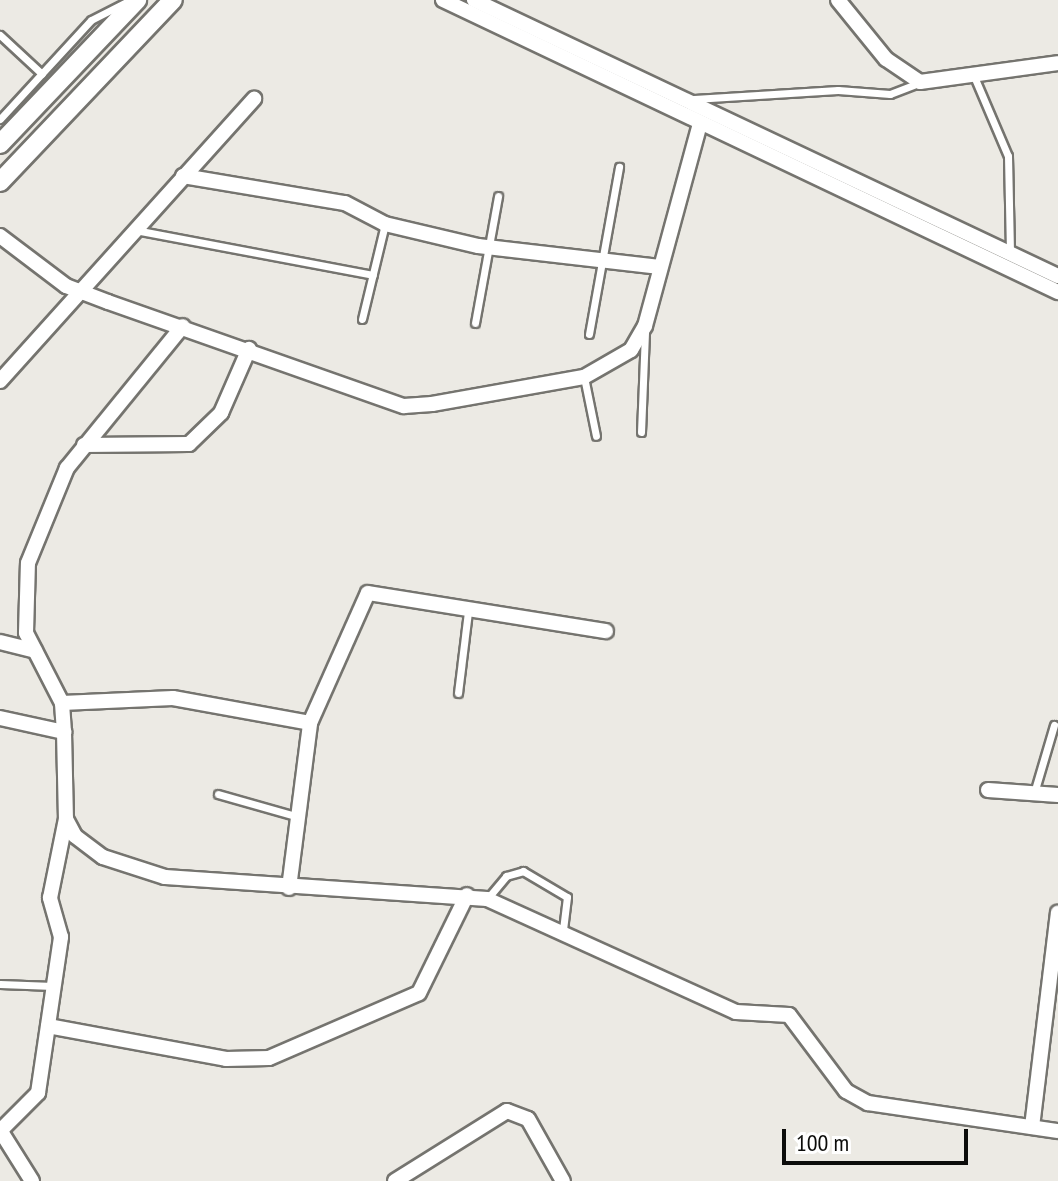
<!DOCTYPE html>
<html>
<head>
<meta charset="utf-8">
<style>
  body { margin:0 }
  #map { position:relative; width:1058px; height:1181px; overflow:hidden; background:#eceae4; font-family:"PT Sans Narrow",sans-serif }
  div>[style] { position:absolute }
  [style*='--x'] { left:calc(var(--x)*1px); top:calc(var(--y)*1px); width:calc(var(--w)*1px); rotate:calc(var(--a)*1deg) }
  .roads { filter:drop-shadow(2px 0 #75746f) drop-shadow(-2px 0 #75746f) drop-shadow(0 2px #75746f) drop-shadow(0 -2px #75746f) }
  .lane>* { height:7px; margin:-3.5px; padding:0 3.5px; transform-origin:3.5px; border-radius:3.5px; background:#fff }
  .street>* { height:14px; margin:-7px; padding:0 7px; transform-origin:7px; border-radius:7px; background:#fff }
  .secondary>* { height:18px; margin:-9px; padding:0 9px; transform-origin:9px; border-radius:9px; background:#fff }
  span { translate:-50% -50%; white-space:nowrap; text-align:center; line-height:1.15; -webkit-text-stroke:7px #fff; paint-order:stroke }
  .scale { position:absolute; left:782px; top:1129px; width:186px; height:36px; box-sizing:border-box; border:4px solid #0c0c0a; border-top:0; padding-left:10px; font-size:24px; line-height:28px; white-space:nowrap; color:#0c0c0a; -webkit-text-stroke:6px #fff; paint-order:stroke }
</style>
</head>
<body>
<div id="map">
  <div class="roads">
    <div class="lane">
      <i style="--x:0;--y:35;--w:57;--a:42.9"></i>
      <i style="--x:973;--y:74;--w:89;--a:66.9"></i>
      <i style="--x:1008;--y:156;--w:96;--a:88.8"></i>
      <i style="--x:694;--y:99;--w:144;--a:-3.6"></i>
      <i style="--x:838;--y:90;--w:52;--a:4.4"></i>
      <i style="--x:890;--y:94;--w:30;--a:-21"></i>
      <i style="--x:0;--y:119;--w:134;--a:-47.4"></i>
      <i style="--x:91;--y:20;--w:38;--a:-27"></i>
      <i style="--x:135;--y:230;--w:242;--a:10.7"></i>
      <i style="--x:362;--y:319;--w:98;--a:-76.4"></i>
      <i style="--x:475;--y:323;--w:129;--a:-79.7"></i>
      <i style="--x:589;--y:334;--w:170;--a:-79.8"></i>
      <i style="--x:584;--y:377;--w:60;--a:78.5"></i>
      <i style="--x:641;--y:432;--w:100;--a:-87.7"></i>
      <i style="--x:458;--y:693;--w:83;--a:-83"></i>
      <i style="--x:1034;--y:793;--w:71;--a:-73.6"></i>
      <i style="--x:218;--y:794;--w:81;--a:15.8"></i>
      <i style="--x:487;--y:899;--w:30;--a:-50"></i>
      <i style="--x:506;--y:876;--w:18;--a:-16"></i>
      <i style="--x:523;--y:871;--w:51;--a:30.6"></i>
      <i style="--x:567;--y:897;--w:35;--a:97"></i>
      <i style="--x:0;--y:984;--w:53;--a:2.2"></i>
    </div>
    <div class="street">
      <i style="--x:443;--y:0;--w:681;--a:25.4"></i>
      <i style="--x:474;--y:0;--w:646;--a:25.3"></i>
      <i style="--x:838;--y:0;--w:76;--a:50.9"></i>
      <i style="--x:886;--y:59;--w:41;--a:34.1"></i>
      <i style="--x:920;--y:82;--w:139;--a:-7.8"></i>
      <i style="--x:183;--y:176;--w:164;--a:9.5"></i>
      <i style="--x:345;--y:203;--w:45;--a:27.7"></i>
      <i style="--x:385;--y:224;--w:96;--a:13.3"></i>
      <i style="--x:478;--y:246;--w:183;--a:6.6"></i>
      <i style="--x:0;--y:236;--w:83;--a:37.1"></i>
      <i style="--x:66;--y:286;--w:45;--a:20.9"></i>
      <i style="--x:108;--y:302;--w:314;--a:19.4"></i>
      <i style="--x:404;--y:406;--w:28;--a:-4"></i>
      <i style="--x:432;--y:404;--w:154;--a:-10.1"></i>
      <i style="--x:584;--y:377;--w:54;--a:-29.9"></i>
      <i style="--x:631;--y:350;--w:28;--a:-60"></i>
      <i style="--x:645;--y:326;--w:210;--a:-74.8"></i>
      <i style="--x:0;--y:381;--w:380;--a:-48"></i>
      <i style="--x:84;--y:445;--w:105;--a:-0.5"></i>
      <i style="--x:189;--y:444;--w:45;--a:-44.1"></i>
      <i style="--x:221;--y:413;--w:70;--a:-66.4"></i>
      <i style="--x:0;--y:642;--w:36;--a:14"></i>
      <i style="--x:62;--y:703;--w:111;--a:-2.6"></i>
      <i style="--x:173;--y:698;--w:139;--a:10.3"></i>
      <i style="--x:0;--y:718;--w:66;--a:12.3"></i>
      <i style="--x:64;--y:732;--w:87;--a:88.7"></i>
      <i style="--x:66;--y:819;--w:19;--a:62"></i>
      <i style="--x:75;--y:836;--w:35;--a:37"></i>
      <i style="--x:103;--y:857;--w:65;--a:17.9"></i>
      <i style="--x:165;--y:877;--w:323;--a:3.9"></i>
      <i style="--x:487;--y:899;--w:273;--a:24.4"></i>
      <i style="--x:736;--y:1012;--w:53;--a:3.2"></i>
      <i style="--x:789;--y:1015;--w:95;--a:53.1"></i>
      <i style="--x:846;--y:1091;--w:25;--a:29"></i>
      <i style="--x:868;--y:1103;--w:192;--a:8.4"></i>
      <i style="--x:64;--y:732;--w:29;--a:-94"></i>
      <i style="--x:62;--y:703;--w:79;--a:-117.2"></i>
      <i style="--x:26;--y:633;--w:70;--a:-88.4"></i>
      <i style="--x:28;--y:563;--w:103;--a:-67.7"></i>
      <i style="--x:67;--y:468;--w:183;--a:-50.8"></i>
      <i style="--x:988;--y:790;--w:70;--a:4.1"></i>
      <i style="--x:289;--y:888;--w:166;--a:-82.7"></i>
      <i style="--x:310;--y:723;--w:142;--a:-66"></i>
      <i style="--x:368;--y:593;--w:241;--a:9.1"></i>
      <i style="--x:48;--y:1026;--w:181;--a:10.5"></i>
      <i style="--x:226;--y:1059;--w:43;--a:-1.3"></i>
      <i style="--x:269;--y:1058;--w:163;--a:-23.4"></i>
      <i style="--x:419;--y:993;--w:109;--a:-63.9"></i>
      <i style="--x:1032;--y:1127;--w:216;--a:-83.1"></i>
      <i style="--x:0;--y:1130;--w:60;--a:57.9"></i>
      <i style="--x:0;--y:1131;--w:54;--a:-45"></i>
      <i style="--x:38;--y:1093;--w:158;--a:-81.6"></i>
      <i style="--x:61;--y:937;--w:41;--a:-105.8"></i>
      <i style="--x:50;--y:898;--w:81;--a:-78.6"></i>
      <i style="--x:395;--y:1181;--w:132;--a:-32"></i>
      <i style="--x:507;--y:1111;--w:22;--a:21"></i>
      <i style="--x:528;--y:1119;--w:71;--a:60.6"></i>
    </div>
    <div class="secondary">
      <i style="--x:0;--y:144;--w:199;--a:-46.4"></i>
      <i style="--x:0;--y:182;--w:251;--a:-46.5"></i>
    </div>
  </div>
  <div class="scale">100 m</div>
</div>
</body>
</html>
